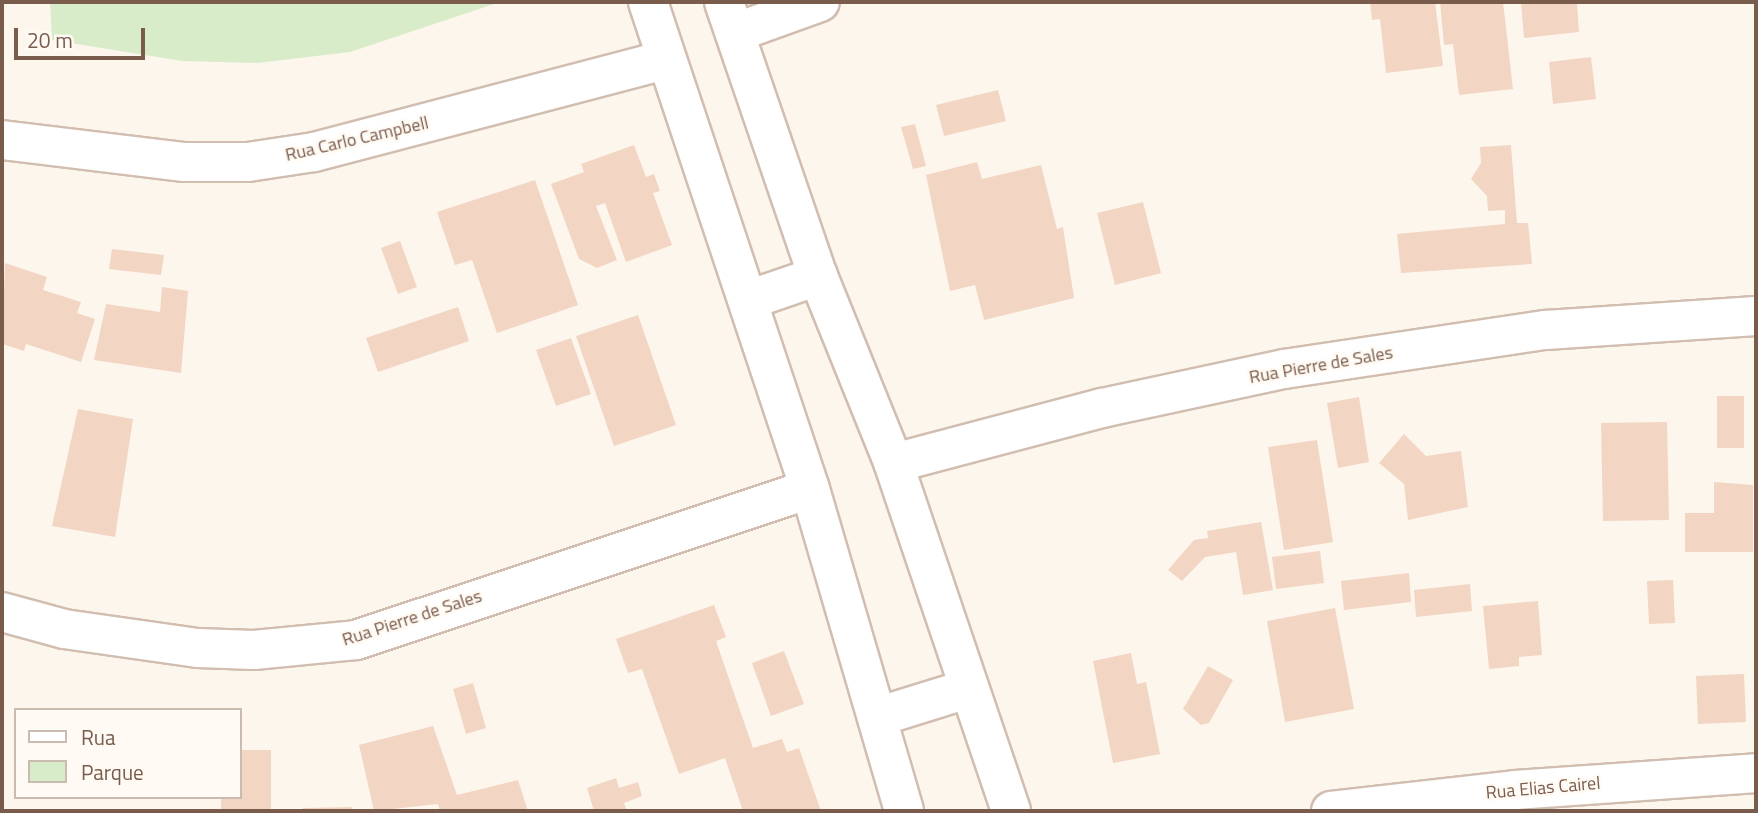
<!DOCTYPE html>
<html>
<head>
<meta charset="utf-8">
<style>
  body { margin:0 }
  #map { position:relative; width:1758px; height:813px; overflow:hidden; background:#fdf6ec; font-family:"Titillium Web",sans-serif }
  div>[style] { position:absolute }
  [style*='--x'] { left:calc(var(--x)*1px); top:calc(var(--y)*1px); width:calc(var(--w)*1px); rotate:calc(var(--a)*1deg) }
  .green>* { inset:0; background:#d8ecc9 }
  .building>* { inset:0; background:#f3d5c3 }
  .roads { filter:drop-shadow(2px 0 #d1beb0) drop-shadow(-2px 0 #d1beb0) drop-shadow(0 2px #d1beb0) drop-shadow(0 -2px #d1beb0) }
  .street>* { height:38px; margin:-19px; padding:0 19px; transform-origin:19px; border-radius:19px; background:#fff }
  span { translate:-50% -50%; white-space:nowrap; text-align:center; line-height:1.15; -webkit-text-stroke:5px #fffaf3; paint-order:stroke }
  .street-label { font-size:18px; color:#7a5c4d }
  .frame { position:absolute; inset:0; border:4px solid #7a5c4d; pointer-events:none }
  .legend { position:absolute; left:14px; top:708px; width:228px; height:91px; box-sizing:border-box; background:#fffaf3; border:2px solid #cabbb1; margin:0; padding:9px 12px; list-style:none; font-size:21px; color:#7a5c4d }
  .legend li { display:flex; align-items:center; gap:14px; height:35px }
  .legend b { width:35px; border:2px solid #cabbb1 }
  .scale { position:absolute; left:14px; top:28px; width:131px; height:32px; box-sizing:border-box; border:4px solid #7a5c4d; border-top:0; padding-left:9px; font-size:21px; line-height:24px; white-space:nowrap; color:#7a5c4d; -webkit-text-stroke:5px #fffaf3; paint-order:stroke }
</style>
</head>
<body>
<div id="map">
  <div class="green">
    <i style="clip-path:polygon(50px 2px,500px 2px,350px 52px,257px 63px,182px 61px,52px 40px)"></i>
  </div>
  <div class="building">
    <i style="clip-path:polygon(1370px 2px,1435px 2px,1443px 66px,1386px 73px,1380px 19px,1372px 20px)"></i>
    <i style="clip-path:polygon(1440px 2px,1503px 2px,1513px 89px,1459px 95px,1453px 44px,1444px 45px)"></i>
    <i style="clip-path:polygon(1521px 2px,1577px 2px,1579px 32px,1524px 38px)"></i>
    <i style="clip-path:polygon(1591px 57px,1596px 99px,1553px 104px,1549px 62px)"></i>
    <i style="clip-path:polygon(998px 90px,1006px 121px,944px 136px,936px 105px)"></i>
    <i style="clip-path:polygon(915px 124px,926px 166px,913px 169px,901px 127px)"></i>
    <i style="clip-path:polygon(634px 145px,646px 177px,654px 174px,660px 191px,653px 193px,672px 245px,626px 262px,605px 203px,596px 206px,617px 260px,597px 268px,579px 259px,551px 184px,584px 172px,581px 164px)"></i>
    <i style="clip-path:polygon(1511px 145px,1517px 223px,1528px 223px,1532px 264px,1401px 273px,1397px 234px,1505px 224px,1505px 210px,1488px 211px,1487px 196px,1471px 179px,1481px 163px,1480px 147px)"></i>
    <i style="clip-path:polygon(977px 162px,982px 179px,1041px 165px,1057px 229px,1063px 227px,1074px 298px,984px 320px,975px 285px,950px 291px,926px 175px)"></i>
    <i style="clip-path:polygon(535px 180px,578px 305px,497px 333px,472px 260px,455px 265px,437px 212px)"></i>
    <i style="clip-path:polygon(1143px 202px,1161px 273px,1115px 285px,1097px 213px)"></i>
    <i style="clip-path:polygon(400px 241px,417px 287px,398px 294px,381px 248px)"></i>
    <i style="clip-path:polygon(112px 249px,164px 255px,161px 275px,109px 269px)"></i>
    <i style="clip-path:polygon(5px 263px,47px 277px,43px 290px,81px 302px,77px 313px,95px 319px,81px 362px,26px 344px,24px 351px,2px 344px)"></i>
    <i style="clip-path:polygon(162px 287px,188px 291px,181px 373px,94px 360px,106px 304px,160px 312px)"></i>
    <i style="clip-path:polygon(458px 307px,469px 341px,378px 372px,366px 338px)"></i>
    <i style="clip-path:polygon(638px 315px,676px 425px,614px 446px,576px 336px)"></i>
    <i style="clip-path:polygon(571px 338px,591px 394px,556px 406px,536px 350px)"></i>
    <i style="clip-path:polygon(1717px 396px,1744px 396px,1744px 448px,1717px 448px)"></i>
    <i style="clip-path:polygon(1359px 397px,1369px 462px,1338px 468px,1327px 403px)"></i>
    <i style="clip-path:polygon(78px 409px,133px 419px,115px 537px,52px 526px)"></i>
    <i style="clip-path:polygon(1667px 422px,1669px 520px,1603px 521px,1601px 423px)"></i>
    <i style="clip-path:polygon(1404px 434px,1426px 456px,1461px 451px,1468px 507px,1408px 520px,1404px 484px,1379px 463px)"></i>
    <i style="clip-path:polygon(1317px 440px,1333px 542px,1284px 550px,1268px 447px)"></i>
    <i style="clip-path:polygon(1714px 482px,1753px 485px,1753px 552px,1685px 552px,1685px 513px,1714px 513px)"></i>
    <i style="clip-path:polygon(1261px 522px,1273px 590px,1243px 595px,1236px 552px,1205px 557px,1182px 581px,1168px 570px,1194px 540px,1208px 538px,1207px 531px)"></i>
    <i style="clip-path:polygon(1320px 551px,1324px 583px,1276px 589px,1272px 557px)"></i>
    <i style="clip-path:polygon(1409px 573px,1411px 602px,1344px 610px,1341px 581px)"></i>
    <i style="clip-path:polygon(1673px 580px,1675px 623px,1649px 624px,1647px 581px)"></i>
    <i style="clip-path:polygon(1470px 584px,1472px 611px,1416px 617px,1414px 590px)"></i>
    <i style="clip-path:polygon(1538px 601px,1542px 655px,1519px 657px,1519px 666px,1489px 669px,1483px 606px)"></i>
    <i style="clip-path:polygon(714px 605px,726px 637px,716px 641px,753px 748px,782px 739px,787px 752px,799px 748px,821px 811px,743px 811px,725px 758px,679px 774px,642px 669px,628px 673px,616px 639px)"></i>
    <i style="clip-path:polygon(1335px 608px,1354px 709px,1285px 722px,1267px 621px)"></i>
    <i style="clip-path:polygon(784px 651px,804px 704px,771px 716px,752px 663px)"></i>
    <i style="clip-path:polygon(1131px 653px,1137px 684px,1146px 682px,1160px 754px,1113px 763px,1093px 661px)"></i>
    <i style="clip-path:polygon(1208px 666px,1233px 680px,1209px 723px,1201px 725px,1183px 709px)"></i>
    <i style="clip-path:polygon(1744px 674px,1746px 722px,1698px 724px,1696px 676px)"></i>
    <i style="clip-path:polygon(473px 683px,486px 728px,466px 734px,453px 689px)"></i>
    <i style="clip-path:polygon(433px 726px,457px 795px,518px 780px,528px 811px,440px 811px,438px 804px,374px 811px,359px 745px)"></i>
    <i style="clip-path:polygon(240px 750px,271px 750px,271px 811px,221px 811px,221px 797px,240px 797px)"></i>
    <i style="clip-path:polygon(616px 778px,619px 788px,638px 782px,642px 796px,624px 803px,627px 811px,594px 811px,587px 788px)"></i>
    <i style="clip-path:polygon(352px 807px,352px 811px,303px 811px,303px 808px)"></i>
  </div>
  <div class="roads">
    <div class="street">
      <i style="--x:648;--y:2;--w:513;--a:71.6"></i>
      <i style="--x:810;--y:489;--w:335;--a:73.7"></i>
      <i style="--x:724;--y:2;--w:290;--a:71.1"></i>
      <i style="--x:818;--y:276;--w:201;--a:68"></i>
      <i style="--x:893;--y:462;--w:368;--a:71.3"></i>
      <i style="--x:737;--y:32;--w:88;--a:-19.9"></i>
      <i style="--x:2;--y:140;--w:184;--a:6.9"></i>
      <i style="--x:185;--y:162;--w:63;--a:0"></i>
      <i style="--x:248;--y:162;--w:67;--a:-8.6"></i>
      <i style="--x:314;--y:152;--w:362;--a:-14.7"></i>
      <i style="--x:748;--y:300;--w:74;--a:-18.9"></i>
      <i style="--x:894;--y:463;--w:215;--a:-14.8"></i>
      <i style="--x:1102;--y:408;--w:186;--a:-12.1"></i>
      <i style="--x:1284;--y:369;--w:265;--a:-8.5"></i>
      <i style="--x:1546;--y:330;--w:210;--a:-3.8"></i>
      <i style="--x:2;--y:612;--w:64;--a:15.3"></i>
      <i style="--x:64;--y:629;--w:135;--a:8.1"></i>
      <i style="--x:198;--y:648;--w:56;--a:2"></i>
      <i style="--x:254;--y:650;--w:102;--a:-5.6"></i>
      <i style="--x:356;--y:640;--w:478;--a:-18.4"></i>
      <i style="--x:877;--y:717;--w:94;--a:-17.3"></i>
      <i style="--x:1331;--y:811;--w:185;--a:-6.5"></i>
      <i style="--x:1515;--y:790;--w:242;--a:-4"></i>
    </div>
  </div>
  <div class="street-label">
    <span style="left:357px;top:139px;rotate:-13deg">Rua Carlo Campbell</span>
    <span style="left:1321px;top:365px;rotate:-10deg">Rua Pierre de Sales</span>
    <span style="left:412px;top:618px;rotate:-18deg">Rua Pierre de Sales</span>
    <span style="left:1543px;top:788px;rotate:-5deg">Rua Elias Cairel</span>
  </div>
  <div class="frame"></div>
  <ul class="legend">
  <li><b style="height:9px;background:#fff"></b>Rua</li>
  <li><b style="height:19px;background:#d8ecc9"></b>Parque</li>
  </ul>
  <div class="scale">20 m</div>
</div>
</body>
</html>
